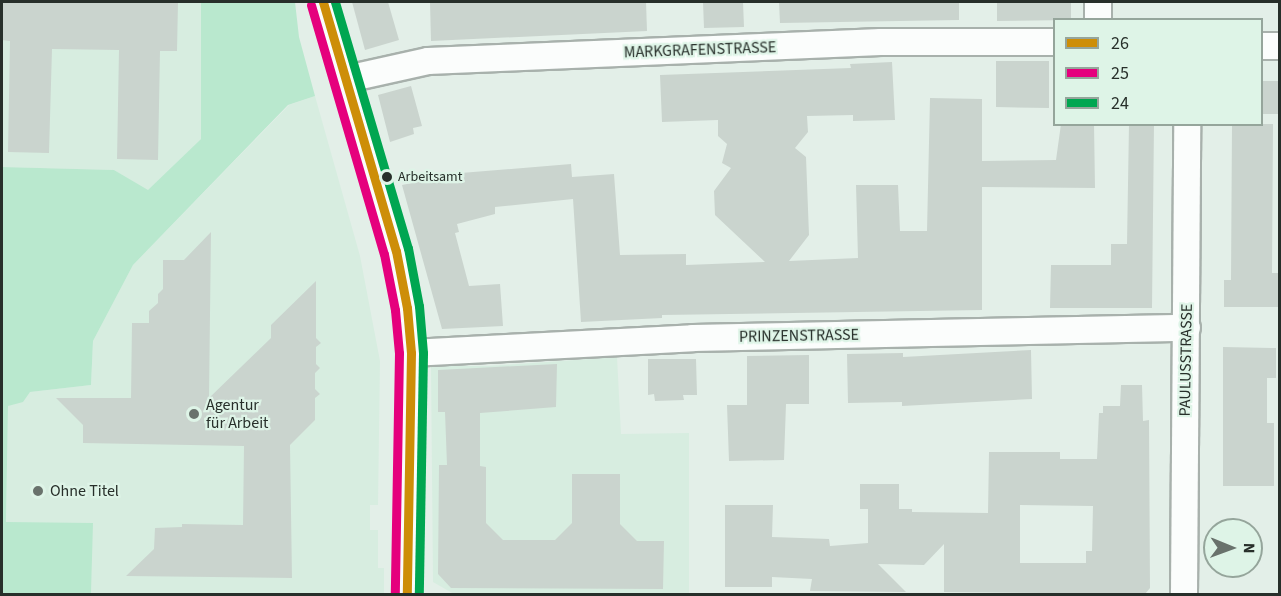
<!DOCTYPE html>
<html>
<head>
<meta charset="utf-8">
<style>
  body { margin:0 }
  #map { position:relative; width:1281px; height:596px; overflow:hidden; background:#e3efe8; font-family:"Source Sans 3",sans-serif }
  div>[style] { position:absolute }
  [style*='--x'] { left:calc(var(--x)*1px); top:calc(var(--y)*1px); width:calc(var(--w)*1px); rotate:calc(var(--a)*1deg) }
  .built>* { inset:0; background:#d7ede0 }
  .green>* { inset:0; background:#b9e8ce }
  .building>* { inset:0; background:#cad4ce }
  .roads { filter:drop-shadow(2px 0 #a8b1ac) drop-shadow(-2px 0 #a8b1ac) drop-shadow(0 2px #a8b1ac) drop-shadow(0 -2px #a8b1ac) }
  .street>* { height:26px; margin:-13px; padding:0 13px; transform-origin:13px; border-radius:13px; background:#fbfdfc }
  .bus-1>* { height:9px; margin:-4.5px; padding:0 4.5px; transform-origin:4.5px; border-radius:4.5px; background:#cd8e08 }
  .bus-2>* { height:9px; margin:-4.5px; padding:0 4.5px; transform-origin:4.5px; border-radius:4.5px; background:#e5007d }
  .bus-3>* { height:9px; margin:-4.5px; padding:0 4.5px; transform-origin:4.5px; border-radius:4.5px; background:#00a651 }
  .dots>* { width:16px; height:16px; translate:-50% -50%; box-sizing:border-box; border:3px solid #def4e7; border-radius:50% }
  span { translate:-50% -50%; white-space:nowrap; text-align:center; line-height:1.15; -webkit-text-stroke:4.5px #def4e7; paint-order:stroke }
  .bus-label { font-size:14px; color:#272f2a }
  .left { translate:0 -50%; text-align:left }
  .street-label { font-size:16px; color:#272f2a }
  .poi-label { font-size:16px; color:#272f2a }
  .frame { position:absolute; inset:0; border:3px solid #272f2a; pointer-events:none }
  .legend { position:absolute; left:1053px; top:18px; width:210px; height:108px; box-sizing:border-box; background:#def4e7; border:2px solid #95a59b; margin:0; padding:8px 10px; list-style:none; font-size:18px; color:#272f2a }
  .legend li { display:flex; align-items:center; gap:12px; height:30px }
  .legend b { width:30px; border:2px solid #95a59b }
  .north { position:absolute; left:1203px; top:518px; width:60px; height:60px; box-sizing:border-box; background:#def4e7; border:2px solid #95a59b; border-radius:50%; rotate:91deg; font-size:16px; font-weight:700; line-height:24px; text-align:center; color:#272f2a }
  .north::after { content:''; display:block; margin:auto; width:21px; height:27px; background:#69726c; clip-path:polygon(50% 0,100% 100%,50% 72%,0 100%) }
</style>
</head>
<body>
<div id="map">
  <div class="built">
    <i style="clip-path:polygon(2px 2px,201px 2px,201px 139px,148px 191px,114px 170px,2px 167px)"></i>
    <i style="clip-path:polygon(315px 96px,360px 256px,380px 361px,378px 505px,370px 505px,370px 530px,378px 530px,378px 568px,384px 568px,384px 594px,91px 594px,92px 523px,6px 523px,8px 406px,30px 392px,91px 385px,93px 341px,133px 265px,289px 105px)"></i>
    <i style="clip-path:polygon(617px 357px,621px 434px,689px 433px,689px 594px,454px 594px,433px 582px,431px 366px,489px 366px)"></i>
  </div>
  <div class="green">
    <i style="clip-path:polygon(201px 2px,295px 2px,299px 37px,315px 96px,288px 105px,133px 265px,93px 341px,91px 385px,30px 392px,23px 402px,8px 406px,6px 522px,93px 523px,91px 594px,2px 594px,2px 167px,114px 170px,148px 190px,201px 139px)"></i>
  </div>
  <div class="building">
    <i style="clip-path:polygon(2px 2px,178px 2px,177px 51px,160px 51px,158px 160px,117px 159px,119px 50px,52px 49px,49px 153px,8px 152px,10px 41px,2px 40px)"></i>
    <i style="clip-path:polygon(352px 2px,388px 2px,399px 40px,365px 50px)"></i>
    <i style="clip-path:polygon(430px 2px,646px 2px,647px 31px,431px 41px)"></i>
    <i style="clip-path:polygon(703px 2px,743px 2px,744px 27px,704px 28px)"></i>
    <i style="clip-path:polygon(779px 2px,959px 2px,959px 20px,780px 23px)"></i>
    <i style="clip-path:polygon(997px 2px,1071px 2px,1071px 20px,997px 21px)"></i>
    <i style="clip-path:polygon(996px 61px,1049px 61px,1049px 108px,996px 107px)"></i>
    <i style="clip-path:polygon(892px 62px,895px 120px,853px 121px,853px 115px,807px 116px,808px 132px,795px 148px,806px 157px,809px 235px,789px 261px,858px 258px,856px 185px,898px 185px,900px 231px,927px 231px,930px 98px,982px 99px,982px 161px,1056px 160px,1061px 124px,1094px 124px,1095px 188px,982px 187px,982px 310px,662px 315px,662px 318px,581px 322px,573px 199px,495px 207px,495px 214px,457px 224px,459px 232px,455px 233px,469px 286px,500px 284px,503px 326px,442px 329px,402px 185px,461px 173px,571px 164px,572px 177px,614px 174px,620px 255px,686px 254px,686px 265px,765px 262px,715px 215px,714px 191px,731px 168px,722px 163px,727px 144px,718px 136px,718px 120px,662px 122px,660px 75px,851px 68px,850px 64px)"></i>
    <i style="clip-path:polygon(1262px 81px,1280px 81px,1280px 114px,1262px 114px)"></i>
    <i style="clip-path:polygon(411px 86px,422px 126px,413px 128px,414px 134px,390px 142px,378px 95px)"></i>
    <i style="clip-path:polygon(1129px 124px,1154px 124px,1152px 308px,1050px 308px,1051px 265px,1111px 265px,1111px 244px,1127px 244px)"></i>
    <i style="clip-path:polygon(1232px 124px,1273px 124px,1272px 273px,1280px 273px,1280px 307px,1224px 307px,1224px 280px,1231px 280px)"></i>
    <i style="clip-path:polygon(211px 232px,209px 398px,271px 338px,271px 325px,316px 281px,316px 338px,321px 343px,316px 347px,316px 364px,320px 368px,315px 373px,315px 389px,320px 394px,315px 398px,315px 420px,290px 445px,292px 578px,126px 576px,154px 549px,155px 528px,182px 527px,182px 524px,243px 525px,244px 446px,83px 443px,83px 425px,56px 398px,131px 398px,132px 323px,149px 323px,149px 311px,158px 303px,158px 294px,163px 289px,163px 260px,184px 260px)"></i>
    <i style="clip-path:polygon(1223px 347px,1276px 348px,1276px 378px,1267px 378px,1267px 423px,1274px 423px,1274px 486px,1223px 486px)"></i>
    <i style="clip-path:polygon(1031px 350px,1032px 399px,902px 406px,902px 402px,848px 403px,847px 354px,903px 353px,903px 357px)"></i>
    <i style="clip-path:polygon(809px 355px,809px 404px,786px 404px,784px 460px,729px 461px,727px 405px,747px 405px,747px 356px)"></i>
    <i style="clip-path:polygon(648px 359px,696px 359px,697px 395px,683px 395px,684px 400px,655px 401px,654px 394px,648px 395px)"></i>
    <i style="clip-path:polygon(557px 364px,556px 407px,480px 413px,480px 466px,486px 467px,486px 523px,503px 540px,555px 540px,572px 523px,572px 474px,620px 474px,620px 524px,637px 541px,664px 541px,663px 589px,451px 588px,438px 574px,439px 465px,447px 465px,445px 412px,438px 412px,438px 370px)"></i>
    <i style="clip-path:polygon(evenodd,1121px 385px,1142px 385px,1143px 421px,1149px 420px,1150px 588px,1145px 594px,944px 592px,944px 544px,924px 565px,878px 564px,906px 592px,810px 591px,812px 579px,772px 577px,772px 587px,725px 587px,725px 505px,773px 505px,772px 537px,829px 539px,830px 546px,868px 543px,868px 509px,860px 509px,860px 484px,899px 484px,899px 509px,912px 509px,912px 512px,988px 513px,989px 452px,1060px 452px,1060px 459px,1097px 459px,1099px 413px,1103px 413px,1103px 406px,1120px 406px,1121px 385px,1020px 505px,1093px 506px,1092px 551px,1086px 551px,1086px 563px,1020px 563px,1020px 505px)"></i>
  </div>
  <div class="roads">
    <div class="street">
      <i style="--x:323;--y:2;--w:259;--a:73.7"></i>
      <i style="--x:396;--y:251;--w:58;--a:79.1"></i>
      <i style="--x:407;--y:308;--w:45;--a:84.9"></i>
      <i style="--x:411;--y:353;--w:241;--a:91"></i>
      <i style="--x:1098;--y:20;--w:18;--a:-90"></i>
      <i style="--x:1262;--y:46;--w:18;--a:0"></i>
      <i style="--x:347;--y:79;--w:83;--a:-12.5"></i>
      <i style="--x:428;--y:61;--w:453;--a:-2.4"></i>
      <i style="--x:881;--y:42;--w:173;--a:0"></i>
      <i style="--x:411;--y:353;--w:282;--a:-3"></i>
      <i style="--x:693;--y:338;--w:494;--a:-1.2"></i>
      <i style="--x:1184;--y:594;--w:470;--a:-89.6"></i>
    </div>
  </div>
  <div class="bus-1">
    <i style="--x:323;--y:2;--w:259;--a:73.7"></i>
    <i style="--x:396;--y:251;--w:58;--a:79.1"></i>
    <i style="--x:407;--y:308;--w:45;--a:84.9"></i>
    <i style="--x:411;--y:353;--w:241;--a:91"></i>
  </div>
  <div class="bus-2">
    <i style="--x:311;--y:5;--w:259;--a:73.7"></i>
    <i style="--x:384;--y:254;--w:57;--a:78.9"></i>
    <i style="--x:395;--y:310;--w:43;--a:84.7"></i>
    <i style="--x:399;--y:353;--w:241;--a:91"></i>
  </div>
  <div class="bus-3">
    <i style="--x:335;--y:2;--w:257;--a:73.5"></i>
    <i style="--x:408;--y:248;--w:59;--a:79.3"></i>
    <i style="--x:419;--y:306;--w:47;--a:85.1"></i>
    <i style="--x:423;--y:353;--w:241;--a:91"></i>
  </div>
  <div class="dots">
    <i style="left:387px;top:177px;background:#272f2a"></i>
    <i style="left:194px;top:414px;background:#69726c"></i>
    <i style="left:38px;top:491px;background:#69726c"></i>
  </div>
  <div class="bus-label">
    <span class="left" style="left:398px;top:177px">Arbeitsamt</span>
  </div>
  <div class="street-label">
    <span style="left:700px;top:50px;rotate:-2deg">MARKGRAFENSTRASSE</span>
    <span style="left:799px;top:336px;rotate:-1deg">PRINZENSTRASSE</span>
    <span style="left:1186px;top:360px;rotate:-89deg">PAULUSSTRASSE</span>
  </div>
  <div class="poi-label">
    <span class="left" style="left:206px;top:414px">Agentur<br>für Arbeit</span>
    <span class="left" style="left:50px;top:491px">Ohne Titel</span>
  </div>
  <div class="frame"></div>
  <ul class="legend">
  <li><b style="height:8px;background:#cd8e08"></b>26</li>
  <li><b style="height:8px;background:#e5007d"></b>25</li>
  <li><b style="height:8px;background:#00a651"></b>24</li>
  </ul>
  <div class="north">N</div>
</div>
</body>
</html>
